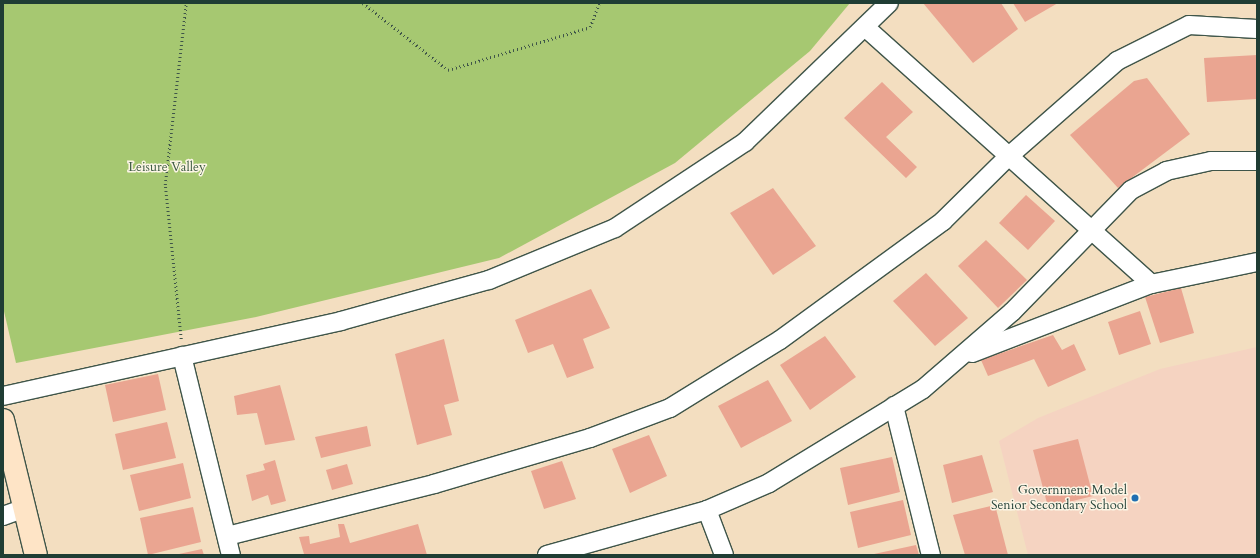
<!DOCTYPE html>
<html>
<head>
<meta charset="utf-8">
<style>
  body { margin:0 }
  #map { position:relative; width:1260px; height:558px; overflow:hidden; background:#f3dec0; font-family:Cardo,serif }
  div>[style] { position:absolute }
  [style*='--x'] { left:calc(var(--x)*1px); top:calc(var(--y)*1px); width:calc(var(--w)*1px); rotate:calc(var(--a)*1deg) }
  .built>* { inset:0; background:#f5d3c1 }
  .green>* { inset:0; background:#a6c871 }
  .building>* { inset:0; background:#eaa591 }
  .path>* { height:2.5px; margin-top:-1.25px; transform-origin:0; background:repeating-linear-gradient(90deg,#3f5549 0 1px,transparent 0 4px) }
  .roads { filter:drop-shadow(1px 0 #3f5549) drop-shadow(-1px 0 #3f5549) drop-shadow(0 1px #3f5549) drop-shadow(0 -1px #3f5549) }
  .street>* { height:18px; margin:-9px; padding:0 9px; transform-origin:9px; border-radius:9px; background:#fff }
  .secondary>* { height:22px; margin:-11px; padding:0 11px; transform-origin:11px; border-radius:11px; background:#fee4c6 }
  .dots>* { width:11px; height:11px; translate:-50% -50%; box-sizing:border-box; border:2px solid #fcf5e5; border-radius:50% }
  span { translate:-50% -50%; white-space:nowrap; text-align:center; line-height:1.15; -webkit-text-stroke:3px #fcf5e5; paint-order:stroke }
  .park-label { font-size:13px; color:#3a5940 }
  .poi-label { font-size:13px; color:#1f3d34 }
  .right { translate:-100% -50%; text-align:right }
  .frame { position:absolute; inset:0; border:4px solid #1f3d34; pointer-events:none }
</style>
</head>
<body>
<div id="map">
  <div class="built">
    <i style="clip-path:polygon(1257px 347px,1257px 555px,1028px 555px,999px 441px,1038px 418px,1160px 369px)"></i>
  </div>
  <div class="green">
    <i style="clip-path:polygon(3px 3px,850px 3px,810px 51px,675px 163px,499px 258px,256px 317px,16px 363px,3px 307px)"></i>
  </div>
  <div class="building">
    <i style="clip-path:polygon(923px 3px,1001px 3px,1018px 29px,973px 63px)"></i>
    <i style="clip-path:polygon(1013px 3px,1058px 3px,1025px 22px)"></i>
    <i style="clip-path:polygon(1257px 55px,1257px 99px,1207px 102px,1204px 58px)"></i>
    <i style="clip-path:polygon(1147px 78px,1190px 134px,1118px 188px,1070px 135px,1134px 81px)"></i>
    <i style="clip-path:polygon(882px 82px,913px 112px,886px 137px,917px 167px,906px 178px,844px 118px)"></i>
    <i style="clip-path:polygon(773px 188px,816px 246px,773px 275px,730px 213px)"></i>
    <i style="clip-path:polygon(1026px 195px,1055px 221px,1028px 250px,999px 223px)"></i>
    <i style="clip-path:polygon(986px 240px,1027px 280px,998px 308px,958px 266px)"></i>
    <i style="clip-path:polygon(926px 273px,968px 318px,935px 346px,893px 301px)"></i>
    <i style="clip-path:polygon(1181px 288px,1194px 333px,1160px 343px,1145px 297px)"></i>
    <i style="clip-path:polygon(591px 289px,610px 328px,583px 339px,594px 368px,567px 378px,553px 344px,528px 353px,515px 320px)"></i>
    <i style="clip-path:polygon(1140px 311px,1151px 344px,1119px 355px,1108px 322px)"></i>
    <i style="clip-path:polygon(1053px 335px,1062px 350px,1074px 344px,1086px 370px,1048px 387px,1034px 359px,988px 376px,981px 360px)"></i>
    <i style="clip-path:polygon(825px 336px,856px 377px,810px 410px,780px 365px)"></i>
    <i style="clip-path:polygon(444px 339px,459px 401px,444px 405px,452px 435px,417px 445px,395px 354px)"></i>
    <i style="clip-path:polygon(158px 374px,166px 410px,113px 422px,105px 385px)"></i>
    <i style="clip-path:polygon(768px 380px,792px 421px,741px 448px,718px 406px)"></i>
    <i style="clip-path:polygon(280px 385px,295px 440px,265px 445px,257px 413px,237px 415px,234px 396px)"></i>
    <i style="clip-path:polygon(167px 422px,176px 458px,123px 470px,115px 434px)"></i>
    <i style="clip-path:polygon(367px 426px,371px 446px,321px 458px,315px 437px)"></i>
    <i style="clip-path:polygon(649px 435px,667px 476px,630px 493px,612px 449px)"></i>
    <i style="clip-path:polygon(1078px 439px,1093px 496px,1048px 507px,1033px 450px)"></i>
    <i style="clip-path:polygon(982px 455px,993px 492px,952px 503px,943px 465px)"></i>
    <i style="clip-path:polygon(892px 457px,900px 492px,848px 505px,840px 468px)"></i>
    <i style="clip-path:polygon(275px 460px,286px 501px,271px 505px,268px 495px,252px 501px,246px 475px,265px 470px,263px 464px)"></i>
    <i style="clip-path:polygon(562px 461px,576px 499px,544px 509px,531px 471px)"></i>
    <i style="clip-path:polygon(183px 463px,191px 498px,139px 511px,130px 475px)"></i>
    <i style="clip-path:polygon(347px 464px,353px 484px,332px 490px,326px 470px)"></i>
    <i style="clip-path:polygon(903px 500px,911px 535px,858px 548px,850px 512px)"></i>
    <i style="clip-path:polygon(995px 505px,1008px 555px,965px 555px,953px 515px)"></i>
    <i style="clip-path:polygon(193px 507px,201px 542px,148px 555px,140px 518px)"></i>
    <i style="clip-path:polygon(338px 524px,344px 524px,350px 543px,418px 524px,427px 555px,301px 555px,304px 554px,299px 537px,309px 536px,310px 544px,340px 537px)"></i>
    <i style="clip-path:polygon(916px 545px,919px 555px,874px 555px,874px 554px)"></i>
    <i style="clip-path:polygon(202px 549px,204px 555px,179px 555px,179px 554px)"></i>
  </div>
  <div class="path">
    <i style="--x:363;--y:3;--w:108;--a:38.2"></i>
    <i style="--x:448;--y:70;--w:148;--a:-16.8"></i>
    <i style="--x:590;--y:27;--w:26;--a:-69"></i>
    <i style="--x:181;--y:339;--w:155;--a:-95.9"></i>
    <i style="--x:165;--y:185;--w:183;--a:-83.4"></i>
  </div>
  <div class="roads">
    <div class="street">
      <i style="--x:865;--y:27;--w:385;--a:41.9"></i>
      <i style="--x:972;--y:353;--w:192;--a:-21.1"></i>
      <i style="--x:1151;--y:284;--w:108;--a:-11.7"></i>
      <i style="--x:182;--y:356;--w:205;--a:76.2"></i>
      <i style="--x:3;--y:396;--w:346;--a:-12.5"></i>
      <i style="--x:341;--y:321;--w:154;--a:-15.5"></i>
      <i style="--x:489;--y:280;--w:136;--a:-22.4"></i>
      <i style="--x:615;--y:228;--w:156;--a:-33.5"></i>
      <i style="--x:745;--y:142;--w:200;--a:-44"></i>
      <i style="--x:894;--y:406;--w:154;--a:76.1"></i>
      <i style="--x:707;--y:510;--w:48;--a:69.3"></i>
      <i style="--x:3;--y:516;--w:23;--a:-20"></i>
      <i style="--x:227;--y:536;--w:213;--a:-14.1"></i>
      <i style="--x:434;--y:484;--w:163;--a:-16.4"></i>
      <i style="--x:590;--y:438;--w:85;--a:-20.6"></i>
      <i style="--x:670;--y:408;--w:129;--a:-31.7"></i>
      <i style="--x:780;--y:340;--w:202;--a:-36.1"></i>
      <i style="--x:943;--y:221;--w:93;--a:-44.6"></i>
      <i style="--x:1009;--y:156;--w:144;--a:-41.3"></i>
      <i style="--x:1117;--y:61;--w:80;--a:-26.6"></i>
      <i style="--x:1189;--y:25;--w:68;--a:3.4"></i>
      <i style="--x:547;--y:555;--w:166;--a:-15.7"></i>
      <i style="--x:707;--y:510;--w:68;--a:-23.5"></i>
      <i style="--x:769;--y:483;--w:180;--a:-31.4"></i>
      <i style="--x:923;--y:389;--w:118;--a:-40.9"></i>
      <i style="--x:1012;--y:312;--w:170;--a:-45.7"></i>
      <i style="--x:1131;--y:190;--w:40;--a:-28"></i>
      <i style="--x:1166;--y:171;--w:46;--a:-12.5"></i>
      <i style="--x:1211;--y:161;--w:46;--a:0"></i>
    </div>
    <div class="secondary">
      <i style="--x:3;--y:420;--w:139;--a:76.3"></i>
    </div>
  </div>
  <div class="dots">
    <i style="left:1135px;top:498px;background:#1f6fb2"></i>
  </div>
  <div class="park-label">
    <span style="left:167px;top:167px">Leisure Valley</span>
  </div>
  <div class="poi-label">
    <span class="right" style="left:1127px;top:498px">Government Model<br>Senior Secondary School</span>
  </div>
  <div class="frame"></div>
</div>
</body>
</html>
